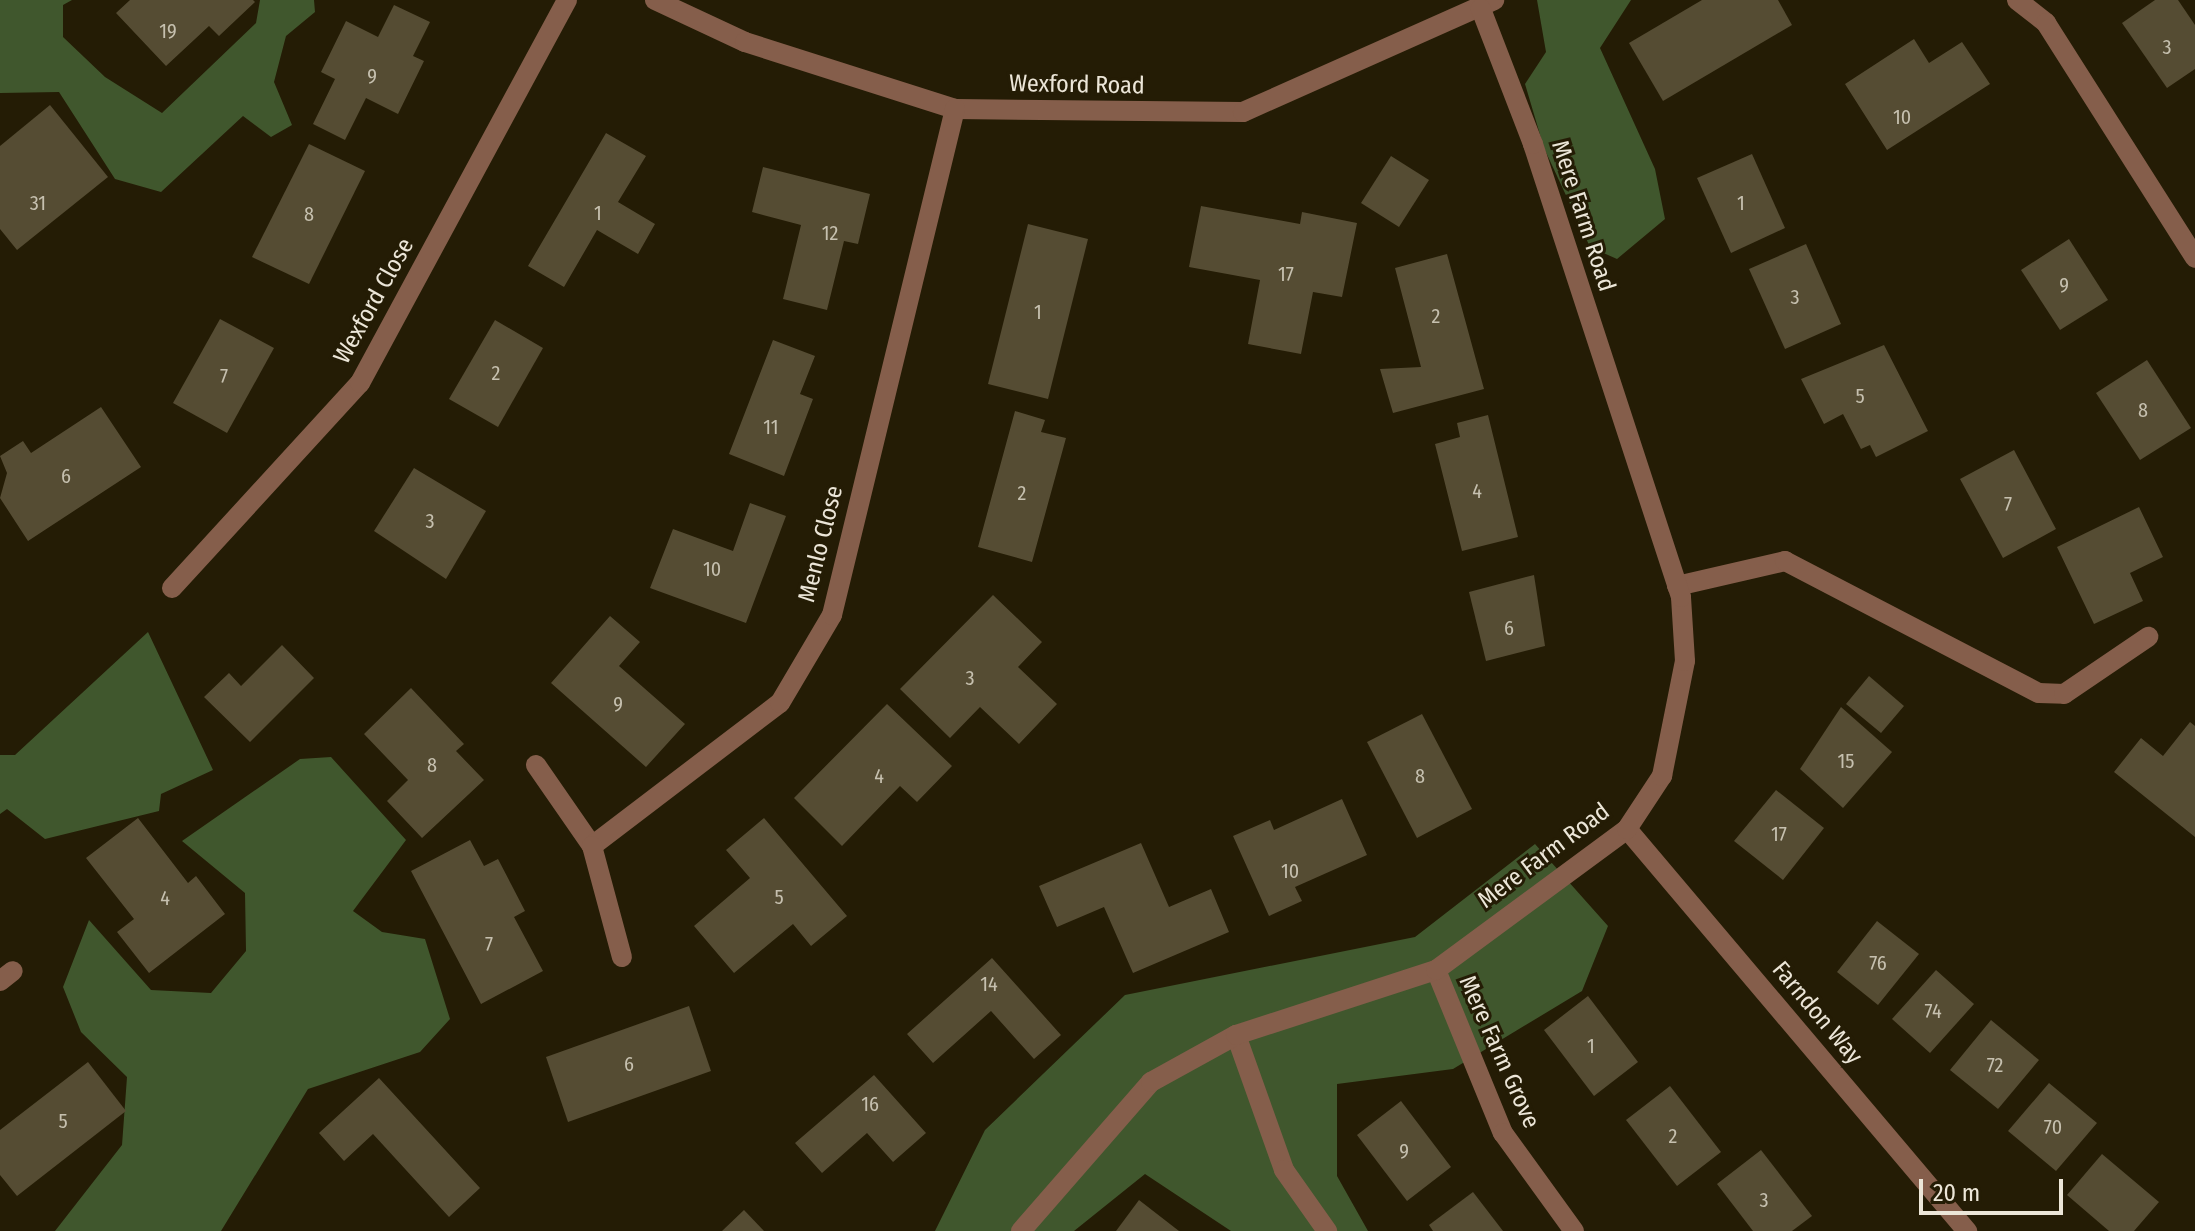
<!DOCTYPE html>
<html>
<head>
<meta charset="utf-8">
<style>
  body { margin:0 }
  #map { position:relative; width:2195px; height:1231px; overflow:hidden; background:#241c05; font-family:"Fira Sans Condensed",sans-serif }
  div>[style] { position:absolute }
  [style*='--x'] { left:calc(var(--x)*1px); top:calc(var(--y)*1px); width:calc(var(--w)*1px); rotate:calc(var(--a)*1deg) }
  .forest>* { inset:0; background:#40572d }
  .building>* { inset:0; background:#554c33 }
  .minor>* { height:20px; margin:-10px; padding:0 10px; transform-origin:10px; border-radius:10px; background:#855e4b }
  span { translate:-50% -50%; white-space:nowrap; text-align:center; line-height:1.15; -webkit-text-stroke:6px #241c05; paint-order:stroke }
  .number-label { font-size:20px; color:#c6c0af }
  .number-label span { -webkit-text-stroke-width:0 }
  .street-label { font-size:24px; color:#ece6d8 }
  .scale { position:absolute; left:1919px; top:1179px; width:144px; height:36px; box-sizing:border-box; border:4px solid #ece6d8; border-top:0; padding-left:10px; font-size:24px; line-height:28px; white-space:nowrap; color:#ece6d8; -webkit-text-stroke:6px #241c05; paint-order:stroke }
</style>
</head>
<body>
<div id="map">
  <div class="forest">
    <i style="clip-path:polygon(0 0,72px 0,63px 5px,63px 37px,105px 77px,162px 113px,256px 23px,260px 0,314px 0,315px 12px,286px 36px,274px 82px,292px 125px,271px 137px,243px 116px,161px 192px,115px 179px,59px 92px,0 93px)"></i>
    <i style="clip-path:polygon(1537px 0,1631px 0,1600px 48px,1655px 169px,1665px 219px,1617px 259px,1590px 247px,1544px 148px,1525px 84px,1546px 52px)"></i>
    <i style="clip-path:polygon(148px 632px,213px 770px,161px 794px,159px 811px,45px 839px,7px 809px,0 814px,0 755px,15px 755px)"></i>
    <i style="clip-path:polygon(331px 757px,406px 840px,353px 911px,382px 932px,425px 939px,450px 1019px,420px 1052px,308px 1089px,221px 1231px,55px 1231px,122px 1145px,127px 1077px,81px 1032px,63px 987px,89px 920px,151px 990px,211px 993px,246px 951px,245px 893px,182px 841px,300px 759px)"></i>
    <i style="clip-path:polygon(1535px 844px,1608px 926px,1582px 991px,1453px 1069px,1337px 1084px,1337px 1176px,1368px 1231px,1231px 1231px,1145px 1174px,1074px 1231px,935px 1231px,985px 1130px,1125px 995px,1415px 937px)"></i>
  </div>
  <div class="building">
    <i style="clip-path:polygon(130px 0,253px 0,255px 2px,219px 36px,209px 26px,166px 66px,116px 13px)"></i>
    <i style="clip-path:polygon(1702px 0,1778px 0,1792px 25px,1663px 101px,1629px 43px)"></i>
    <i style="clip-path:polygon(2155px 0,2178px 0,2195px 25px,2195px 69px,2167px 88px,2122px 23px)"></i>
    <i style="clip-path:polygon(394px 5px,430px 22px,413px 56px,424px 61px,398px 114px,366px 98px,345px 140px,313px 124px,335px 79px,321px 72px,346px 21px,378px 37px)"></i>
    <i style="clip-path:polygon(1914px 39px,1929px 63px,1962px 42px,1990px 84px,1887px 150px,1845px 84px)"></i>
    <i style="clip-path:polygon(50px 105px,108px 177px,17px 250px,0 229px,0 146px)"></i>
    <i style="clip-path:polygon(606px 133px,646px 156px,618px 202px,655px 224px,638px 254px,597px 230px,564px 287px,528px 266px)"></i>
    <i style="clip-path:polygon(309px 144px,365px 171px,309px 284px,252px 257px)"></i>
    <i style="clip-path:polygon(1752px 154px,1785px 228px,1731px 253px,1697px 178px)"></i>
    <i style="clip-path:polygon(1391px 156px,1429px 180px,1399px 227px,1361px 203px)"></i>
    <i style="clip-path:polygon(763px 167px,870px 194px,858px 244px,844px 241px,827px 310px,783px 299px,801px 225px,752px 212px)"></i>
    <i style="clip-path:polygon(1201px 206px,1300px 224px,1302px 212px,1357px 223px,1342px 297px,1313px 292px,1301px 354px,1248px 344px,1260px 280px,1189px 267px)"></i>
    <i style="clip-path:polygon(1028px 224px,1088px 239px,1048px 399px,988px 384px)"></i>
    <i style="clip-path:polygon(2069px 239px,2108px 300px,2060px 330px,2021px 270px)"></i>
    <i style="clip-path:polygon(1806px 244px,1841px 324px,1785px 349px,1749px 269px)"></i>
    <i style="clip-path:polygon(1447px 254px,1484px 389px,1393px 413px,1380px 369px,1421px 367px,1395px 268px)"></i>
    <i style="clip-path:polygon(220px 319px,274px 348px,227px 433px,173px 403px)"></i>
    <i style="clip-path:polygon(495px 320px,543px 348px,498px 427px,449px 399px)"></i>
    <i style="clip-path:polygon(773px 340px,815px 356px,800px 394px,813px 399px,784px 476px,729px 454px)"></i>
    <i style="clip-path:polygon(1884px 345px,1928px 431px,1876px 457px,1870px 445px,1861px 449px,1843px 414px,1824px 424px,1801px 379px)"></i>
    <i style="clip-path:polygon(2147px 360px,2191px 428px,2140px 460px,2096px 393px)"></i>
    <i style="clip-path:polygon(101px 407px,141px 467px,28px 541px,0 498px,7px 473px,0 456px,23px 441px,31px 453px)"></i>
    <i style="clip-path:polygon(1015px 411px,1045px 420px,1041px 432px,1066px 438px,1032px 562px,978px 547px)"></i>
    <i style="clip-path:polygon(1488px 415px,1518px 537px,1462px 551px,1435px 444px,1460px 437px,1457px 423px)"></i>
    <i style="clip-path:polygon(2014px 450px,2056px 529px,2003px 558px,1960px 479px)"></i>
    <i style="clip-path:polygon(414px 468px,486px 511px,446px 579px,374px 531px)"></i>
    <i style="clip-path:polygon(750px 503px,786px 516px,746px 623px,650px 588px,673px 529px,733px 551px)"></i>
    <i style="clip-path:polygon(2139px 507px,2163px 557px,2130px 573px,2143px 601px,2094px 624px,2057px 547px)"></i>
    <i style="clip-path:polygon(1534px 575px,1545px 646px,1486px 661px,1469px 592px)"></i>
    <i style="clip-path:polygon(993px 595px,1042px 642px,1018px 667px,1057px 704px,1019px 744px,980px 707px,950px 738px,900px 689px)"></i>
    <i style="clip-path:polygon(610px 616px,640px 642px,619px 666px,685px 724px,646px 767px,551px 683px)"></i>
    <i style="clip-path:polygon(282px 645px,314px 678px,250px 742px,204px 697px,229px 673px,241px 686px)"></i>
    <i style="clip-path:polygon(1869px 676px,1904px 706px,1881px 733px,1846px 704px)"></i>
    <i style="clip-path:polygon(411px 688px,464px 744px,456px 751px,484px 780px,422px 838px,387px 801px,408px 780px,364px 734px)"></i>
    <i style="clip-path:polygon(887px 704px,952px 766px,917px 802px,900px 786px,842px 846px,794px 798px)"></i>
    <i style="clip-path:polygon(1841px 707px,1892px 752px,1843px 808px,1800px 769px)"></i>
    <i style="clip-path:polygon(1422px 714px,1472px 809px,1417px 838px,1367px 742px)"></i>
    <i style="clip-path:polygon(2190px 722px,2195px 726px,2195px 837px,2114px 772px,2141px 738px,2163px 756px)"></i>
    <i style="clip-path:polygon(1776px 790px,1824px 828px,1783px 880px,1734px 841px)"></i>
    <i style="clip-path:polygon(1342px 799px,1367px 855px,1295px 887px,1302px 901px,1269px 916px,1233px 836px,1270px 820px,1274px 830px)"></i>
    <i style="clip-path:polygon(138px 818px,188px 883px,196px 876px,225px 914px,149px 973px,117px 932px,134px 919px,86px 858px)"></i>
    <i style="clip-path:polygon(764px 818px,847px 916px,811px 946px,793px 924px,734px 973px,694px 926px,750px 878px,726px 850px)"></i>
    <i style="clip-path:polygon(470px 840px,484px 866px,498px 859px,525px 911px,514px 917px,543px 971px,481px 1004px,411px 871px)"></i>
    <i style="clip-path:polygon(1141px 843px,1169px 907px,1211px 889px,1229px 932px,1133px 973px,1104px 907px,1057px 927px,1039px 886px)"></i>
    <i style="clip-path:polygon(1877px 921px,1919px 954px,1878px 1005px,1837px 972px)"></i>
    <i style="clip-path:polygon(992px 958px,1061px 1035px,1034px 1059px,991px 1011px,933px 1063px,907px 1034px)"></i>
    <i style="clip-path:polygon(1936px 970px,1974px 1004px,1930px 1053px,1892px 1019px)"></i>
    <i style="clip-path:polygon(1588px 996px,1638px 1062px,1594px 1096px,1544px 1030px)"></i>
    <i style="clip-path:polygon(689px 1006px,711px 1071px,568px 1122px,546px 1057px)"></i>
    <i style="clip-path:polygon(1991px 1020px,2039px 1060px,1998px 1109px,1950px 1070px)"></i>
    <i style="clip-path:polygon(88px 1062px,126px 1111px,17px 1196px,0 1175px,0 1130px)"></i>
    <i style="clip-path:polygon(874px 1075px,926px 1133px,893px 1162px,867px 1133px,822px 1173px,795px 1143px)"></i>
    <i style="clip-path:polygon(379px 1078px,480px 1188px,449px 1217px,373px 1134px,344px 1161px,319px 1133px)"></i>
    <i style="clip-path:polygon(2049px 1083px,2097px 1123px,2056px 1171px,2008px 1131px)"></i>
    <i style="clip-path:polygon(1670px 1086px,1721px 1152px,1677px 1186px,1626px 1120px)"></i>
    <i style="clip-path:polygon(1401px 1101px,1451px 1167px,1407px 1201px,1357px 1135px)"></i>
    <i style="clip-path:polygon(1761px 1150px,1812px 1216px,1792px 1231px,1753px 1231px,1717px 1184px)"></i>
    <i style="clip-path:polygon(2102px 1154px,2159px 1202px,2134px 1231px,2109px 1231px,2067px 1195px)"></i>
    <i style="clip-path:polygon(1473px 1192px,1503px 1231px,1433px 1231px,1429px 1225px)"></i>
    <i style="clip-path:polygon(1139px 1200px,1179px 1231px,1116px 1231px)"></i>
    <i style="clip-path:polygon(744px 1210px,764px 1231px,722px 1231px)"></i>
  </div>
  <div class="minor">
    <i style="--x:655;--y:0;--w:99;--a:25"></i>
    <i style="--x:745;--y:42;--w:220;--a:17.7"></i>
    <i style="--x:955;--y:109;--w:288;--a:0.6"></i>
    <i style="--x:1243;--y:112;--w:275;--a:-24"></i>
    <i style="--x:2017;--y:0;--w:37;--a:38"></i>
    <i style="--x:2046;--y:23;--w:278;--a:57.6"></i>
    <i style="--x:1677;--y:586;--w:111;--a:-13"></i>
    <i style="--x:1785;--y:561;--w:286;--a:27.5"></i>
    <i style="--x:2039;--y:693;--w:25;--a:2"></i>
    <i style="--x:2064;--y:694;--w:102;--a:-34.2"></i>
    <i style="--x:172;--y:588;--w:278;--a:-47.5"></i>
    <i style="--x:360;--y:383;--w:435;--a:-61.6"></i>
    <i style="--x:536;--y:765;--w:98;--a:55.3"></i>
    <i style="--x:592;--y:846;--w:236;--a:-37.3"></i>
    <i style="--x:780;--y:703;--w:102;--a:-59.4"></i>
    <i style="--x:832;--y:615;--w:521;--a:-76.34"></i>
    <i style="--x:1627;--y:829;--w:527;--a:49.78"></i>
    <i style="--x:592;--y:846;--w:115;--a:74.9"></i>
    <i style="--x:1436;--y:970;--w:176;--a:67.7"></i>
    <i style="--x:1503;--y:1133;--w:121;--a:54.1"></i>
    <i style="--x:0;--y:981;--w:16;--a:-38"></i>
    <i style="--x:1236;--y:1035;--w:143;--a:70.4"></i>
    <i style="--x:1284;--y:1170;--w:75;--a:54.8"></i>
    <i style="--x:1021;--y:1231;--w:198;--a:-48.9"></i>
    <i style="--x:1151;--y:1082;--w:97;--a:-28.9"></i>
    <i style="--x:1236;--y:1035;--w:210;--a:-18"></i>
    <i style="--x:1436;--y:970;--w:237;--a:-36.4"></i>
    <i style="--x:1627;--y:829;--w:64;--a:-56.6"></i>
    <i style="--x:1662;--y:776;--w:117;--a:-78.7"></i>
    <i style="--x:1685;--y:661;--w:64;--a:-93.6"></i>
    <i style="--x:1681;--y:597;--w:477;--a:-108.1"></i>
    <i style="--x:1533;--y:144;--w:145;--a:-111.1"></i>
  </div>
  <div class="number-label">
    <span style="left:168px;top:31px">19</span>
    <span style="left:2167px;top:47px">3</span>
    <span style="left:372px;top:76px">9</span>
    <span style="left:1902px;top:117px">10</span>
    <span style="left:38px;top:203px">31</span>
    <span style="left:1741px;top:203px">1</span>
    <span style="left:598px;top:213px">1</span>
    <span style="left:309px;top:214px">8</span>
    <span style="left:830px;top:233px">12</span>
    <span style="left:1286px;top:274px">17</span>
    <span style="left:2064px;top:285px">9</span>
    <span style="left:1795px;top:297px">3</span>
    <span style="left:1038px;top:312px">1</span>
    <span style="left:1436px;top:316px">2</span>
    <span style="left:496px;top:373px">2</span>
    <span style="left:224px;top:376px">7</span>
    <span style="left:1860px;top:396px">5</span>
    <span style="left:2143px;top:410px">8</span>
    <span style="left:771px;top:427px">11</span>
    <span style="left:66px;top:476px">6</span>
    <span style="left:1477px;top:491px">4</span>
    <span style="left:1022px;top:493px">2</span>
    <span style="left:2008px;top:504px">7</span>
    <span style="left:430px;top:521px">3</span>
    <span style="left:712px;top:569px">10</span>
    <span style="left:1509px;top:628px">6</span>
    <span style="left:970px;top:678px">3</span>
    <span style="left:618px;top:704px">9</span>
    <span style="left:1846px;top:761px">15</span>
    <span style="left:432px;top:765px">8</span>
    <span style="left:879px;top:776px">4</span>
    <span style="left:1420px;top:776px">8</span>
    <span style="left:1779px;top:834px">17</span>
    <span style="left:1290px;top:871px">10</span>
    <span style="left:779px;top:897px">5</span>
    <span style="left:165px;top:898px">4</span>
    <span style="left:489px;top:944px">7</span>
    <span style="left:1878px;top:963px">76</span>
    <span style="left:989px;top:984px">14</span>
    <span style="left:1933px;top:1011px">74</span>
    <span style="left:1591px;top:1046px">1</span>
    <span style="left:629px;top:1064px">6</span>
    <span style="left:1995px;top:1065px">72</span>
    <span style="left:870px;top:1104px">16</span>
    <span style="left:63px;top:1121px">5</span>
    <span style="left:2053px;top:1127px">70</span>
    <span style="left:1673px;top:1136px">2</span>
    <span style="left:1404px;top:1151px">9</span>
    <span style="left:1764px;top:1200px">3</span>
  </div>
  <div class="street-label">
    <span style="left:1077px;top:85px;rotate:1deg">Wexford Road</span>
    <span style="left:1583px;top:216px;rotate:72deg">Mere Farm Road</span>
    <span style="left:374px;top:301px;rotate:-61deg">Wexford Close</span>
    <span style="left:821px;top:544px;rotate:-76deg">Menlo Close</span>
    <span style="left:1544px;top:856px;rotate:-37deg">Mere Farm Road</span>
    <span style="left:1817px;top:1013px;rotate:50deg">Farndon Way</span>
    <span style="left:1499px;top:1052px;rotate:66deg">Mere Farm Grove</span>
  </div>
  <div class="scale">20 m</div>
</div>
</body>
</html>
